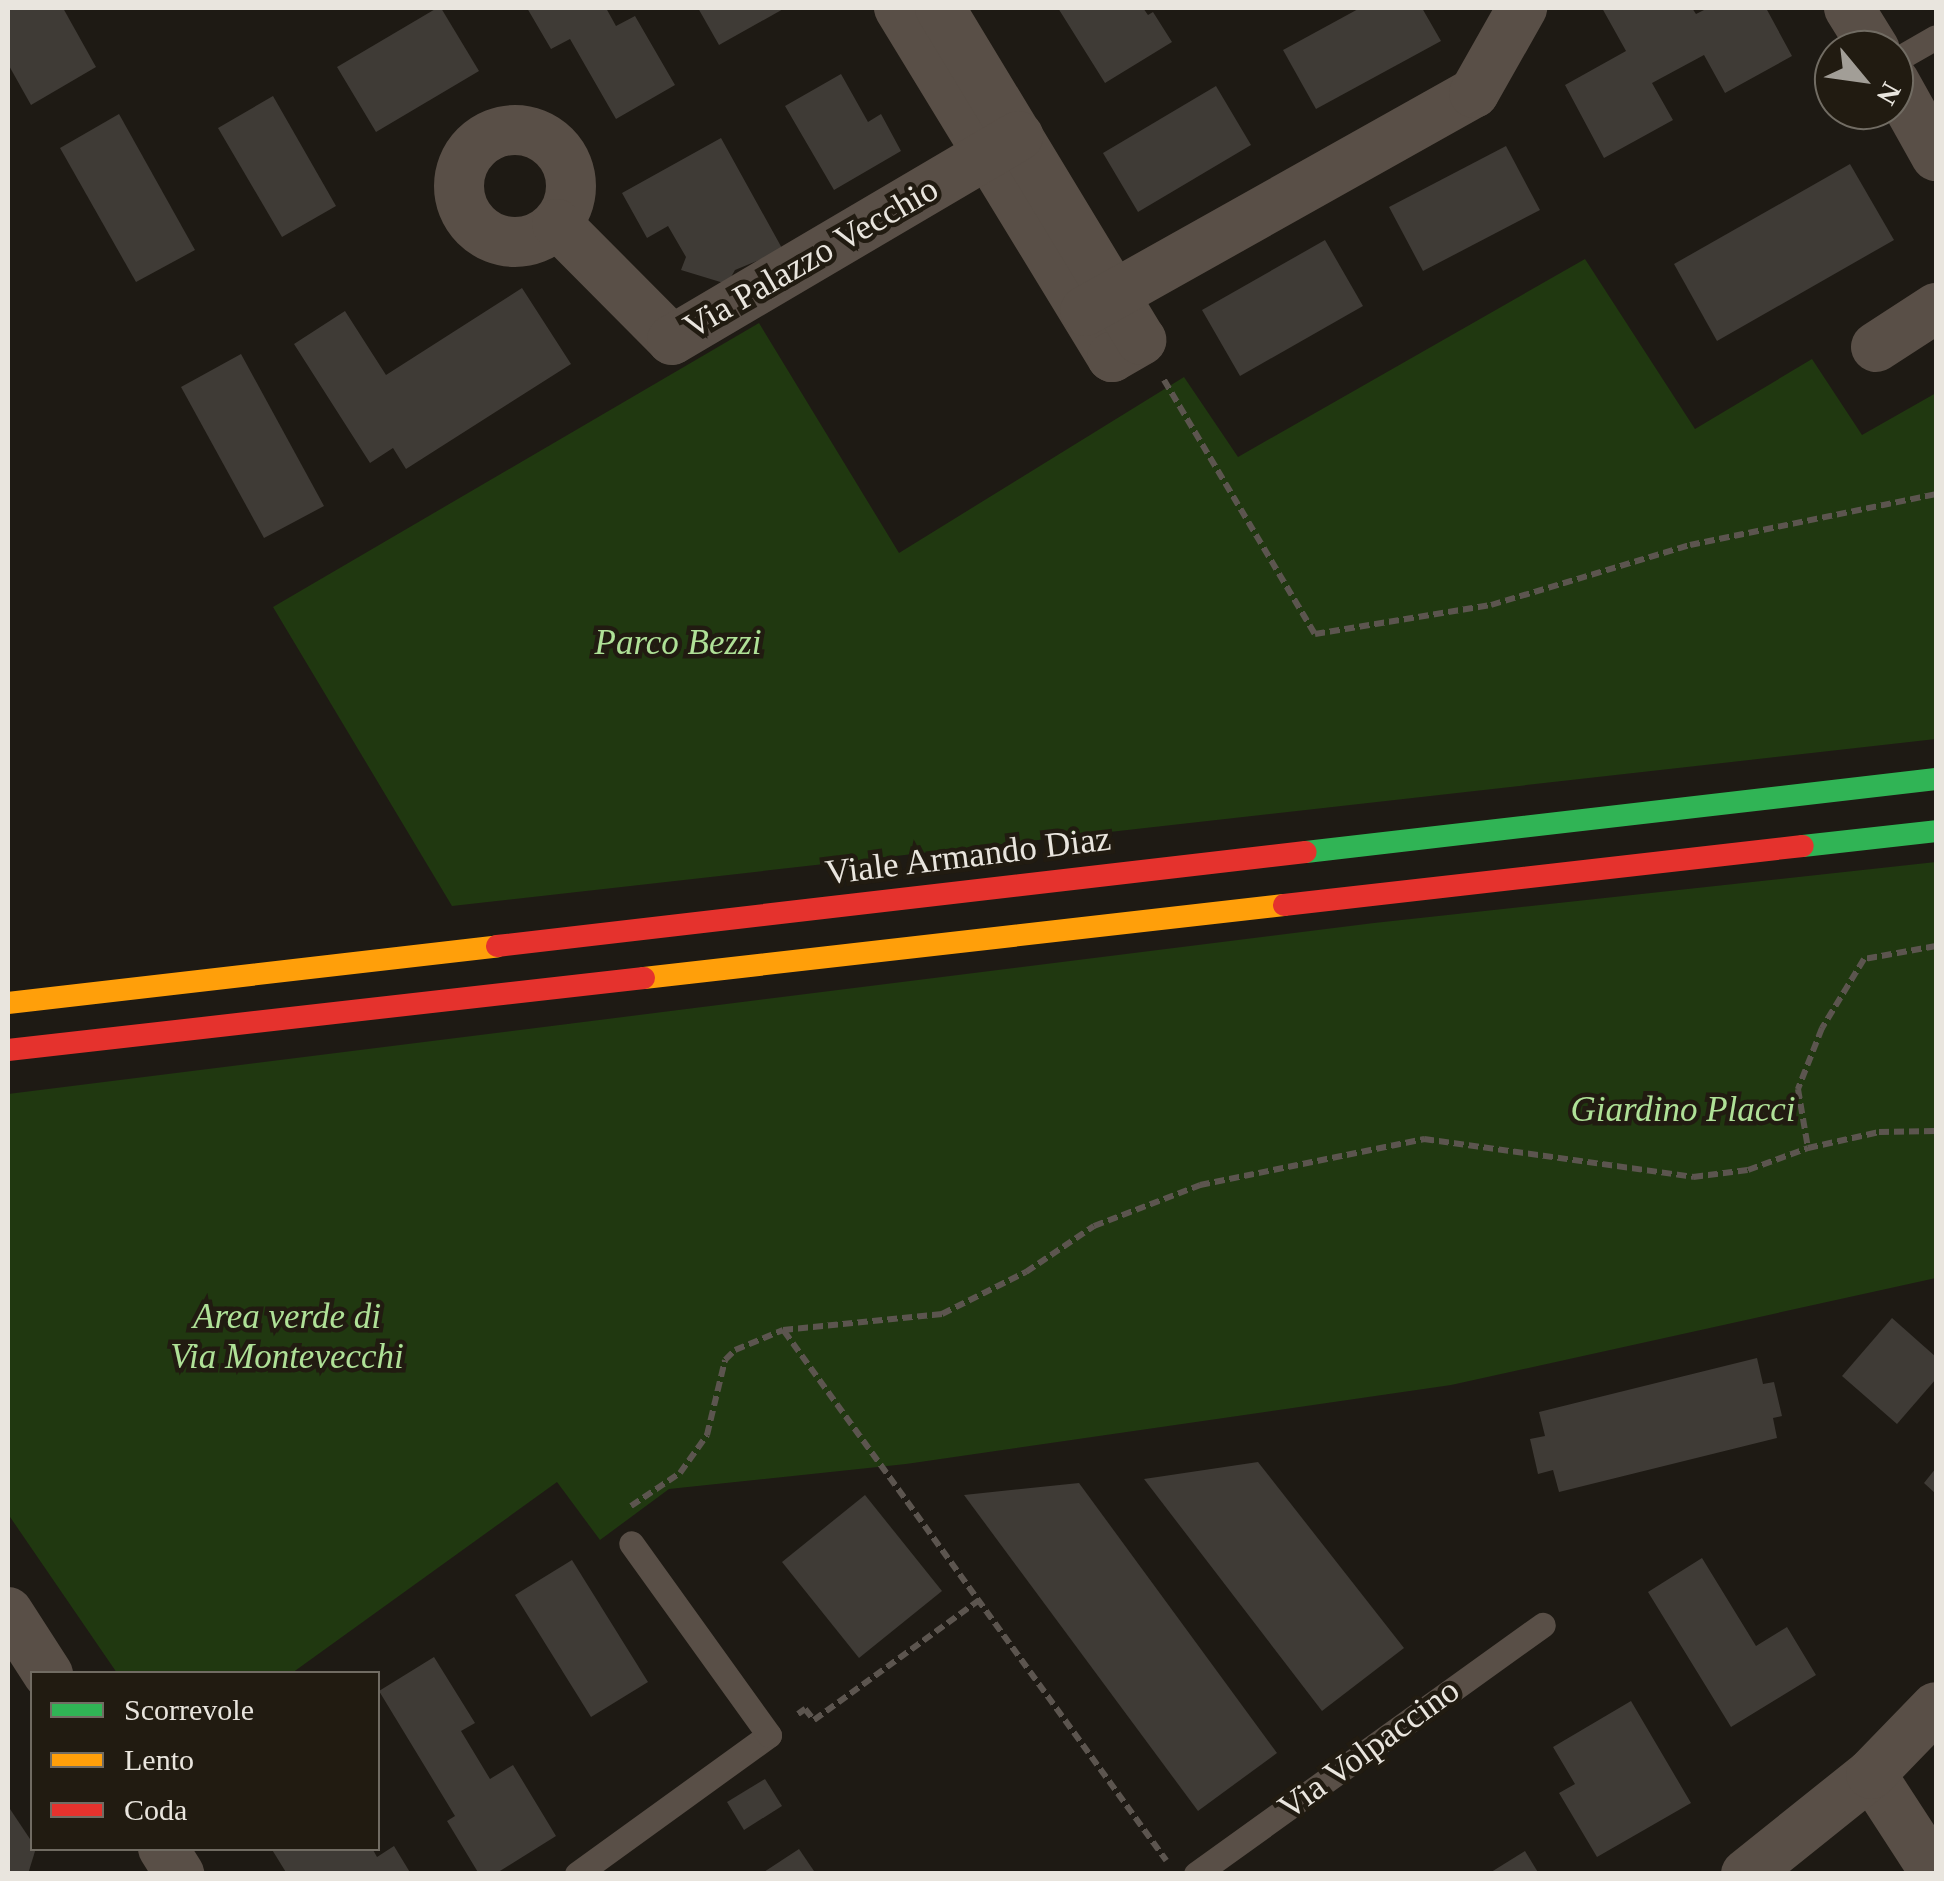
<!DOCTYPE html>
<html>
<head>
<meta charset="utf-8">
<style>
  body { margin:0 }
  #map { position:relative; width:1944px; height:1881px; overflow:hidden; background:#1e1a14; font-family:"Times New Roman",serif }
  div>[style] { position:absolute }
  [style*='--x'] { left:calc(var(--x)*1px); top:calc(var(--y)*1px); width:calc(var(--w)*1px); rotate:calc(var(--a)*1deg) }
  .green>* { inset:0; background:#203810 }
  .building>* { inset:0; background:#3f3b36 }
  .path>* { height:6px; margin-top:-3px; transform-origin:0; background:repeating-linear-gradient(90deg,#5c554f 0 10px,transparent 0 15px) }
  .lane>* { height:25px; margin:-12.5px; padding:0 12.5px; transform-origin:12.5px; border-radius:12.5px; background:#594f47 }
  .street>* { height:50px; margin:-25px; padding:0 25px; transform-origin:25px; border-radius:25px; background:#594f47 }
  .street>.ring { margin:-25px; padding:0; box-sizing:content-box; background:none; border:50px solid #594f47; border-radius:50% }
  .fast>* { height:22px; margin:-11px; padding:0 11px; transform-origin:11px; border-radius:11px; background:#30b455 }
  .slow>* { height:22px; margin:-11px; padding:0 11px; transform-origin:11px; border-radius:11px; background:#ff9f0a }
  .jam>* { height:22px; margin:-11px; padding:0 11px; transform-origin:11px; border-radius:11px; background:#e5322d }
  span { translate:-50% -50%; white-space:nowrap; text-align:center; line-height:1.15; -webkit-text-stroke:9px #211b11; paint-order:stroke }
  .street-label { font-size:35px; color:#e9e5de }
  .park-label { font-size:35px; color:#afe197; font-style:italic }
  .frame { position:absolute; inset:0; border:10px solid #e9e5de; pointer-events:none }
  .legend { position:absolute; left:30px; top:1671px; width:350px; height:180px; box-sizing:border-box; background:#211b11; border:2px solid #716c63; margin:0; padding:12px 18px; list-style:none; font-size:30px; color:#e9e5de }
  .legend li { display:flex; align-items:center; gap:20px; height:50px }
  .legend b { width:50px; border:2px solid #716c63 }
  .north { position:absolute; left:1814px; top:30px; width:100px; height:100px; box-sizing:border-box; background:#211b11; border:2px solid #716c63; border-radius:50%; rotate:119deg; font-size:28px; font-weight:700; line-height:40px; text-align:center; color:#e9e5de }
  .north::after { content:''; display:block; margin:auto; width:35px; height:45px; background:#a29e97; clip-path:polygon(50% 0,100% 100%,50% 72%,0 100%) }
</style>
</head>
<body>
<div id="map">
  <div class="green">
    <i style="clip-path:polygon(1585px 259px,1695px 429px,1812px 359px,1862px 435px,1936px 393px,1936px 739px,452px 906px,273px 607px,759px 323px,899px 553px,1184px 377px,1238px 457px)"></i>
    <i style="clip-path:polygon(1936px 862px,1936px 1278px,1451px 1385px,906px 1464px,669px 1489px,600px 1540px,557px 1482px,292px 1673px,117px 1673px,8px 1514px,8px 1094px,1374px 923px)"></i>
  </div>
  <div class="building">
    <i style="clip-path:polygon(8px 8px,63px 8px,96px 67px,31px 105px,8px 64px)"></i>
    <i style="clip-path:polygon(437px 8px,441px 8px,479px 71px,376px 132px,337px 67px)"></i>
    <i style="clip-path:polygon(527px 8px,606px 8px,616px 26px,635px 16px,675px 85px,616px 119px,570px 39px,551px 49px)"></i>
    <i style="clip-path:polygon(698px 8px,785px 8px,719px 45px)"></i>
    <i style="clip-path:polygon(1058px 8px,1143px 8px,1148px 15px,1153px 12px,1172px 42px,1105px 83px)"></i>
    <i style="clip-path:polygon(1360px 8px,1422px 8px,1441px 41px,1316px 109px,1283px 50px)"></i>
    <i style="clip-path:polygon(1602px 8px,1692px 8px,1696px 14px,1708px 8px,1766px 8px,1792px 56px,1725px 93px,1704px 55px,1652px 83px,1673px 120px,1604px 158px,1565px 85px,1626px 51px)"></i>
    <i style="clip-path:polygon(841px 74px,868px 122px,881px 114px,901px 151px,834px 190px,785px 106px)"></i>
    <i style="clip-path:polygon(1216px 86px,1251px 145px,1138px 212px,1103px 153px)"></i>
    <i style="clip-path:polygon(273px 96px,336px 206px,282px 237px,218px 128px)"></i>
    <i style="clip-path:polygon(119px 114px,195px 250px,136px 282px,60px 148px)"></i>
    <i style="clip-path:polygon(721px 138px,783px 250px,735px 270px,727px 284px,681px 270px,686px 257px,668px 226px,647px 238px,622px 193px)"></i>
    <i style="clip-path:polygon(1506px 146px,1540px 210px,1423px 271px,1389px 207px)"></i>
    <i style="clip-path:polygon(1850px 164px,1894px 240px,1717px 341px,1674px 264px)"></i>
    <i style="clip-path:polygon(1325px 240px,1363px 306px,1240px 376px,1202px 310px)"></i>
    <i style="clip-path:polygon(522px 288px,571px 364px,406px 469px,393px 448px,370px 463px,294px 344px,345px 311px,386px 375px)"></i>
    <i style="clip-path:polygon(241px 354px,324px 506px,264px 538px,181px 387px)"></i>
    <i style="clip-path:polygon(1892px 1318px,1936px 1357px,1936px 1379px,1897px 1424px,1842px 1376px)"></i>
    <i style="clip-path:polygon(1757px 1358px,1763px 1384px,1774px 1382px,1782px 1416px,1773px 1418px,1777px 1438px,1559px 1492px,1553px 1470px,1538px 1474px,1530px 1439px,1545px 1436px,1539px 1412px)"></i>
    <i style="clip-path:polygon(1258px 1462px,1404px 1648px,1322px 1711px,1144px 1479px)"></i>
    <i style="clip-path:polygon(1936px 1468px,1936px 1494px,1924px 1483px)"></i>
    <i style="clip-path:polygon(1079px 1483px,1277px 1753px,1198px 1811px,964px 1495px)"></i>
    <i style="clip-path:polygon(865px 1495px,942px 1591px,859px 1658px,782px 1562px)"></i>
    <i style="clip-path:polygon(1702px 1558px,1756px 1646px,1787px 1627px,1816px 1675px,1731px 1727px,1648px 1592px)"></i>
    <i style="clip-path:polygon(572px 1560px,648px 1682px,591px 1717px,515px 1595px)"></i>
    <i style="clip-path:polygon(434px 1657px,475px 1723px,461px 1731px,490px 1779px,513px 1765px,556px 1836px,495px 1874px,479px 1874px,447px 1821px,455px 1816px,379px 1691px)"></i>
    <i style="clip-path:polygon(1631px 1701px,1691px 1803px,1597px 1857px,1559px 1793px,1575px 1784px,1553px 1747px)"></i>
    <i style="clip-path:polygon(765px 1779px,782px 1806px,744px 1830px,727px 1802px)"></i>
    <i style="clip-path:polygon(8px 1806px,36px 1848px,28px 1874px,8px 1874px)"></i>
    <i style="clip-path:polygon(394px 1846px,411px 1874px,287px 1874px,271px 1848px,372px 1848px,377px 1857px)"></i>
    <i style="clip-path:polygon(799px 1849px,816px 1874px,761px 1874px)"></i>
    <i style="clip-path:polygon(1525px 1851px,1539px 1874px,1488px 1874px)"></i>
  </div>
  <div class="path">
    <i style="--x:1164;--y:380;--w:295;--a:59.3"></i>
    <i style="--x:1315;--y:634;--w:178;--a:-9.4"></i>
    <i style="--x:1491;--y:605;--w:208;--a:-16.8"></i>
    <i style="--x:1690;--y:545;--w:251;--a:-11.7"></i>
    <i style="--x:1936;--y:946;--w:73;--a:169.8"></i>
    <i style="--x:1864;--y:959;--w:81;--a:121.3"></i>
    <i style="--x:1822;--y:1028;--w:66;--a:111.5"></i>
    <i style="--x:1798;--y:1089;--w:60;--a:80.4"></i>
    <i style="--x:1808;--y:1148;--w:73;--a:-12.7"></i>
    <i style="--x:1879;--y:1132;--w:57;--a:-1"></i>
    <i style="--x:784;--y:1331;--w:653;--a:54.17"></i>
    <i style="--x:631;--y:1506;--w:59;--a:-34"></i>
    <i style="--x:680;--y:1473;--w:47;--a:-54.6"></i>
    <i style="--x:707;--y:1435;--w:77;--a:-76.5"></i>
    <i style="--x:725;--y:1360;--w:14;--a:-45"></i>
    <i style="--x:735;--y:1350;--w:52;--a:-22.6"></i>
    <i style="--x:783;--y:1330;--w:160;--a:-5.7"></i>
    <i style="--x:942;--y:1314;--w:94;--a:-26.6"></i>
    <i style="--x:1026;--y:1272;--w:82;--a:-34.1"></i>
    <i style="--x:1094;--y:1226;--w:114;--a:-21.1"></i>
    <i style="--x:1200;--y:1185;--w:229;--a:-11.6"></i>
    <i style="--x:1424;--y:1139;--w:272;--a:8"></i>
    <i style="--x:1693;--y:1177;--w:55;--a:-7.3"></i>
    <i style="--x:1748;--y:1170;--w:64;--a:-20.1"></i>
    <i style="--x:798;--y:1714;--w:9;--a:-36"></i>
    <i style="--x:805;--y:1709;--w:14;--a:51"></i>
    <i style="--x:814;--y:1720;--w:204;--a:-36"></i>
  </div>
  <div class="lane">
    <i style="--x:1894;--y:61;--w:48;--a:-29.7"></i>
    <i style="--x:577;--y:1874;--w:237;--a:-35.9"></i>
    <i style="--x:769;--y:1735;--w:236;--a:-125.7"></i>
    <i style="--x:1196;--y:1874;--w:427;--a:-35.7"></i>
  </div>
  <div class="street">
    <i style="--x:899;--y:8;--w:409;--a:58.6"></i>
    <i style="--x:1112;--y:357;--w:34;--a:-30"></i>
    <i style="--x:1141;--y:340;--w:388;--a:-121.2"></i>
    <i style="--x:1849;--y:8;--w:49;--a:58.2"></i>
    <i style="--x:1894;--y:81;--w:86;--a:60.8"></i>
    <i class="ring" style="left:459px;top:130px;width:62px;height:62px"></i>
    <i style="--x:557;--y:224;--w:163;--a:45.2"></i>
    <i style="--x:672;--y:340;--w:402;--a:-30.5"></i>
    <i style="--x:1085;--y:311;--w:446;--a:-29.3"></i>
    <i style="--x:1474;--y:93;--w:98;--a:-60.5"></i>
    <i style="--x:1876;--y:347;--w:72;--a:-33"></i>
    <i style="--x:8;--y:1612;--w:74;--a:57.2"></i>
    <i style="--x:1871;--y:1774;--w:119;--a:57"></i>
    <i style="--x:163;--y:1848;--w:31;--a:58"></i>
    <i style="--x:1746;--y:1874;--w:160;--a:-38.7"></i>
    <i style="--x:1871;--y:1774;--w:93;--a:-45.9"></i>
  </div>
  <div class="fast">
    <i style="--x:1803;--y:846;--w:134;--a:-6.4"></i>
    <i style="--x:1306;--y:852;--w:634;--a:-6.61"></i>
  </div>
  <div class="slow">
    <i style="--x:644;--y:978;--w:644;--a:-6.51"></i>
    <i style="--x:8;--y:1003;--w:492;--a:-6.6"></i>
  </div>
  <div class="jam">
    <i style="--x:1284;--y:905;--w:522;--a:-6.49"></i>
    <i style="--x:497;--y:946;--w:814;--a:-6.63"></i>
    <i style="--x:8;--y:1050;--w:640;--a:-6.46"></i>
  </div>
  <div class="street-label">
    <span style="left:811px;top:258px;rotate:-30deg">Via Palazzo Vecchio</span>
    <span style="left:968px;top:856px;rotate:-7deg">Viale Armando Diaz</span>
    <span style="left:1369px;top:1749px;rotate:-36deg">Via Volpaccino</span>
  </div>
  <div class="park-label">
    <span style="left:678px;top:643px">Parco Bezzi</span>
    <span style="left:1683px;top:1110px">Giardino Placci</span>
    <span style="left:287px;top:1337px">Area verde di<br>Via Montevecchi</span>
  </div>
  <div class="frame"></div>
  <ul class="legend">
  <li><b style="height:12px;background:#30b455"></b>Scorrevole</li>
  <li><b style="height:12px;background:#ff9f0a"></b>Lento</li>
  <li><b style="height:12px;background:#e5322d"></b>Coda</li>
  </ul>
  <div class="north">N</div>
</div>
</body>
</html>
